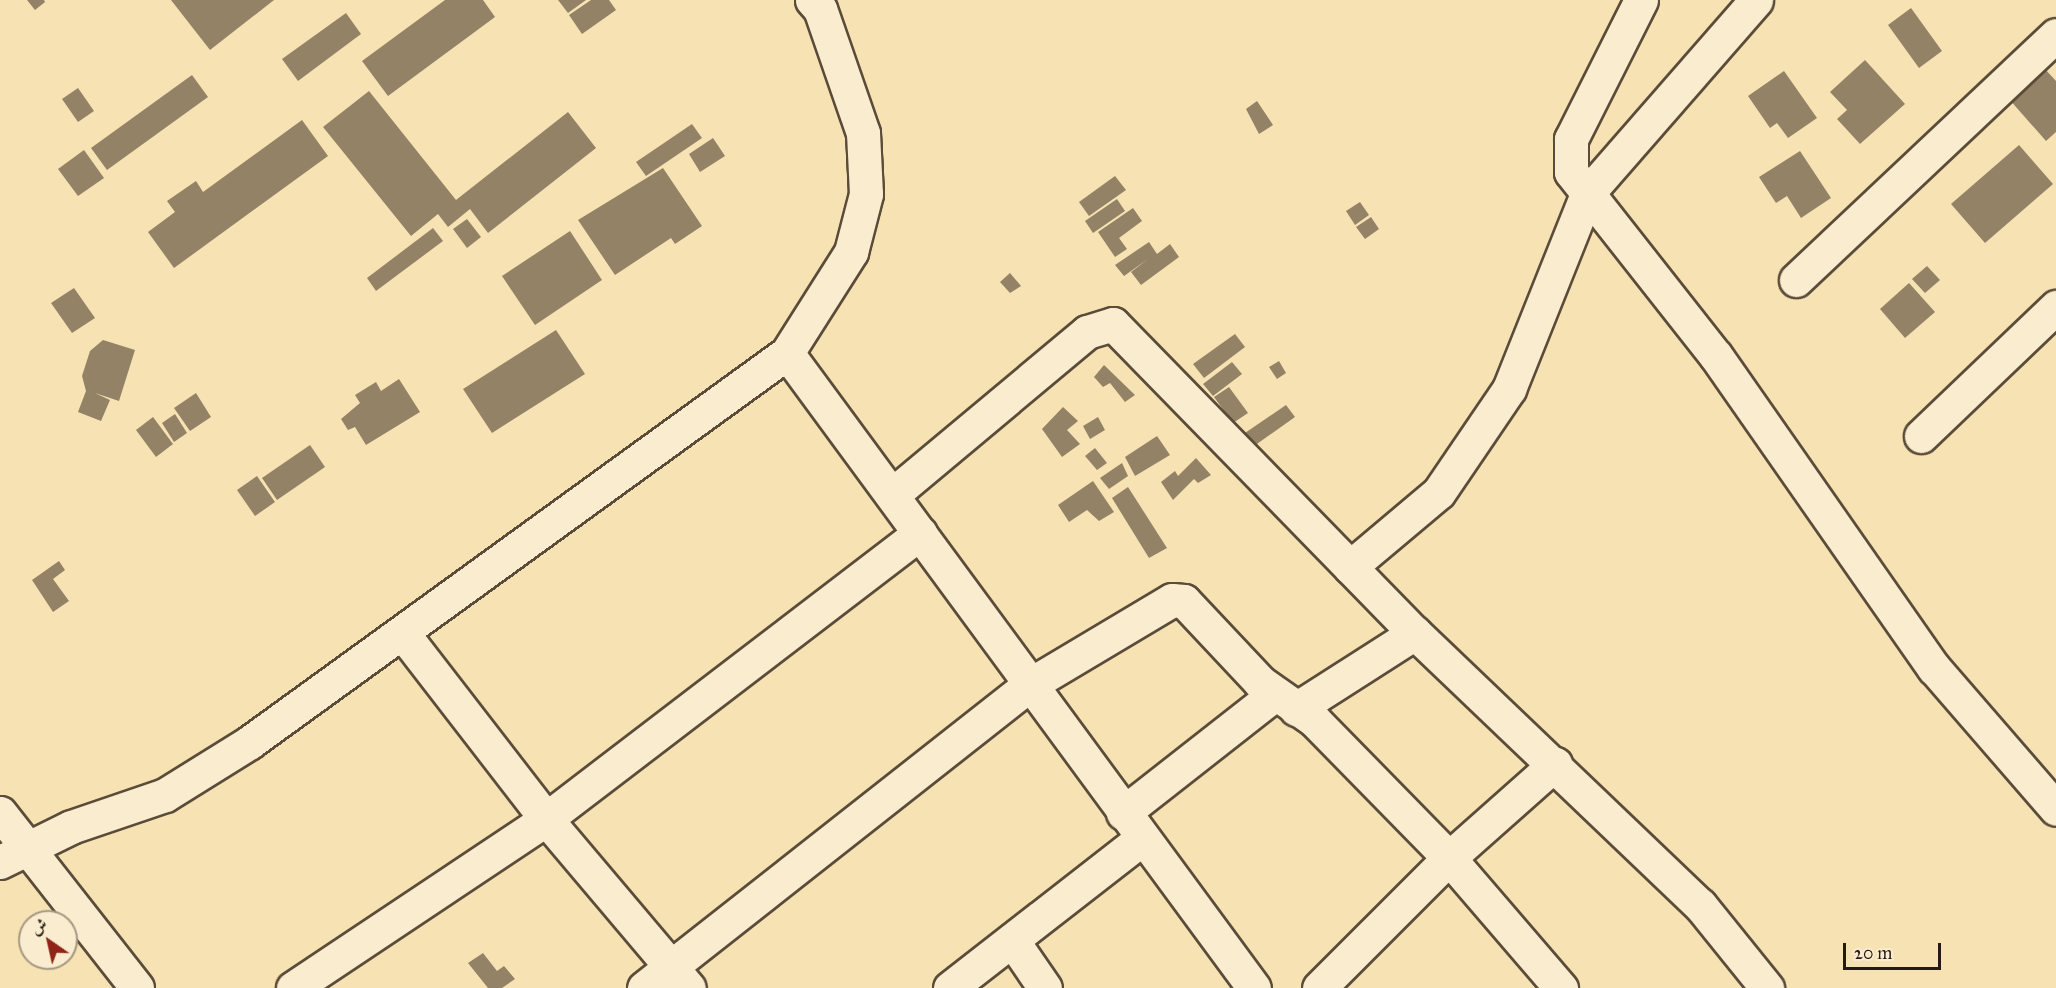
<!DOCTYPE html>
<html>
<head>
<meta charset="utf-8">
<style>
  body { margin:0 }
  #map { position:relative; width:2056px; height:988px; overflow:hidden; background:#f7e2b3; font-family:"IM FELL Great Primer",Amiri,serif }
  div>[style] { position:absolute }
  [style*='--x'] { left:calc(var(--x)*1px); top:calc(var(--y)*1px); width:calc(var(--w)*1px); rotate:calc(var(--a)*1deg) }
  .building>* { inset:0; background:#938266 }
  .roads { filter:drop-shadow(2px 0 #5b4c3a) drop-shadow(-2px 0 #5b4c3a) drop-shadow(0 2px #5b4c3a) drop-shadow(0 -2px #5b4c3a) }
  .street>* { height:33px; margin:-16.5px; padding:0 16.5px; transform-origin:16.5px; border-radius:16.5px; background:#faecce }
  span { translate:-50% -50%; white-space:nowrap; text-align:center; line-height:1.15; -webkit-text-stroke:5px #faecce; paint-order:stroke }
  .north { position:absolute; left:18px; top:910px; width:60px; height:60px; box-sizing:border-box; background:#faecce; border:2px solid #a69883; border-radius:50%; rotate:326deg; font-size:16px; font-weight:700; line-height:24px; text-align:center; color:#271a12 }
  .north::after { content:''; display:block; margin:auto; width:21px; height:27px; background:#8f2418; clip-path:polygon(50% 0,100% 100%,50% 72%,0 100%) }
  .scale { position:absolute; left:1843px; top:943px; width:98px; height:27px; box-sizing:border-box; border:3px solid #271a12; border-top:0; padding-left:8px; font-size:18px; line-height:21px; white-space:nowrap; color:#271a12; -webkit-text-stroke:4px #faecce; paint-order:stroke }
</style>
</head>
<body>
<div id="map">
  <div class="building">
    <i style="clip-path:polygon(27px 0,44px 0,45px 2px,35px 10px)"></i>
    <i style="clip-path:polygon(171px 0,274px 0,210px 50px)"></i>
    <i style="clip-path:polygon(445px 0,483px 0,495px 17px,388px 96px,362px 61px)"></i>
    <i style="clip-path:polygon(558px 0,586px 0,568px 13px)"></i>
    <i style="clip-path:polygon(591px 0,609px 0,616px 10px,582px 34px,569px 15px)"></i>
    <i style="clip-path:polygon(1911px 8px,1942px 51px,1919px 68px,1888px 25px)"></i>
    <i style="clip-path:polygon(346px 13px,361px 34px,298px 81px,282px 59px)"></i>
    <i style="clip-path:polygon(1865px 60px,1905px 104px,1860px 144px,1837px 119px,1847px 110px,1830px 92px)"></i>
    <i style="clip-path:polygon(2044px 68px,2056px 81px,2056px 132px,2046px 141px,2009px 99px)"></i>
    <i style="clip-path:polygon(1784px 71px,1817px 118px,1788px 138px,1777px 123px,1770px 128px,1748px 96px)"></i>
    <i style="clip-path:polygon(192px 75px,208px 97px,107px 170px,91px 148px)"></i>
    <i style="clip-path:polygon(78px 88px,94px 111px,78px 122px,62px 99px)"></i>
    <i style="clip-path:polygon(369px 91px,456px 200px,568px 112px,596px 148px,488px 233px,470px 209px,448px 227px,438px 214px,411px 236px,323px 127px)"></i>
    <i style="clip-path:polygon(1257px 101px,1273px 125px,1259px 134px,1246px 109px)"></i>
    <i style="clip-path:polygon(302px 120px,328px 156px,174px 268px,148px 232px,175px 212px,167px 201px,196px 181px,203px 192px)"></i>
    <i style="clip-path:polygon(692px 124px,702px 138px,646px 176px,636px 162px)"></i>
    <i style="clip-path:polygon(713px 138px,725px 156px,700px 172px,689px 154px)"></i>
    <i style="clip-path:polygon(2019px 145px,2053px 184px,1985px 243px,1951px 204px)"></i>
    <i style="clip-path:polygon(84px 150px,104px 178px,78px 196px,58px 169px)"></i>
    <i style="clip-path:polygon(1800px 151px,1831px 198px,1801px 218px,1787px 196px,1776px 203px,1759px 177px)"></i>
    <i style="clip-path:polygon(663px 168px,702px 226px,675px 244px,671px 238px,615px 275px,578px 220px)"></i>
    <i style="clip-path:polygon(1115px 176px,1126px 190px,1089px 216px,1079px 202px)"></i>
    <i style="clip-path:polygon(1117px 199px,1125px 211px,1093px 233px,1085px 221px)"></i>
    <i style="clip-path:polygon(1360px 202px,1369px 215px,1355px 225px,1346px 211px)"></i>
    <i style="clip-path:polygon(1133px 208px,1142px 221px,1119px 238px,1127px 249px,1115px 257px,1098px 232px)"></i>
    <i style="clip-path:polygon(1371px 217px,1379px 229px,1365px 239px,1356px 227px)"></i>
    <i style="clip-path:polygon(467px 219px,481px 237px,467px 248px,453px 229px)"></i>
    <i style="clip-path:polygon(433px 228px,443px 241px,376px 291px,367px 278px)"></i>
    <i style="clip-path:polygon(570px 231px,602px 280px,535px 325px,502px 276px)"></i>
    <i style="clip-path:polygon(1149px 242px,1157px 254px,1170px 244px,1179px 257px,1141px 285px,1131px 272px,1148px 259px,1124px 276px,1115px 265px)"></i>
    <i style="clip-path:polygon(1927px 266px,1940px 280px,1925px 293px,1912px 279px)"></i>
    <i style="clip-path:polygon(1010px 273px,1021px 286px,1010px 293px,1000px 282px)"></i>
    <i style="clip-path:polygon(1909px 283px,1935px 312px,1905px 338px,1880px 309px)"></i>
    <i style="clip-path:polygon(74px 288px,95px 318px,72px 333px,51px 303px)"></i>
    <i style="clip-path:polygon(556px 330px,585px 374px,492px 433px,463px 389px)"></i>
    <i style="clip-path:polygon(1235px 334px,1245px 347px,1204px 378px,1193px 364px)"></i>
    <i style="clip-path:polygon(103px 340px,135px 350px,119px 401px,95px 393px,110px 400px,101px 421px,78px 412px,86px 391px,82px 376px,90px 351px)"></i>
    <i style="clip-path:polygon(1279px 361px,1286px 373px,1277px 379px,1269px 367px)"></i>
    <i style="clip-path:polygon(1232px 362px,1242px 374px,1213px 396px,1203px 384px)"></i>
    <i style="clip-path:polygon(1104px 365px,1135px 395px,1125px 402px,1110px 383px,1103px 387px,1094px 377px)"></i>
    <i style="clip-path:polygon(399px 379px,420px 412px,366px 445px,355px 427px,348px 430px,341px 419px,360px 403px,355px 395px,376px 382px,381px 391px)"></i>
    <i style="clip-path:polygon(1229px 387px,1248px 413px,1233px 423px,1214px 397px)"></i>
    <i style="clip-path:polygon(196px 393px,211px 417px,190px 431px,174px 408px)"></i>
    <i style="clip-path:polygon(1286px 405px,1295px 417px,1254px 446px,1245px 433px)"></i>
    <i style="clip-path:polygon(1063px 407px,1078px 421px,1067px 430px,1080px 444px,1062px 457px,1042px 429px)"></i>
    <i style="clip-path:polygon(175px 414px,187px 433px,174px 442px,162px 423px)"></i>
    <i style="clip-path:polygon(153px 417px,173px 444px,156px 457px,136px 430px)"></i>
    <i style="clip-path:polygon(1098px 417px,1105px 430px,1090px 439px,1083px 426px)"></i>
    <i style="clip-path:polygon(1157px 436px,1170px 455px,1135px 476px,1125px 457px)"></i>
    <i style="clip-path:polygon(310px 445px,325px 467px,277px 500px,262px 478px)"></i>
    <i style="clip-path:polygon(1095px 448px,1107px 463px,1097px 470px,1085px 456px)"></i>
    <i style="clip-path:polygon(1196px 458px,1211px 475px,1198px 483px,1194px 479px,1173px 500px,1161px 482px,1175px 471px,1178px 476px)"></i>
    <i style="clip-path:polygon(1122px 463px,1128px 476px,1109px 489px,1100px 478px)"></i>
    <i style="clip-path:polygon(257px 476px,275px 502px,255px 516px,237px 490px)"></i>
    <i style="clip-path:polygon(1093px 481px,1114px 512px,1099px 521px,1087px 510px,1069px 522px,1058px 505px)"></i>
    <i style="clip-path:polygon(1128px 487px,1167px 548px,1149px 558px,1112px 498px)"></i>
    <i style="clip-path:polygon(59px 561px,65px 570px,53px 579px,69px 601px,53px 612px,32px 580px)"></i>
    <i style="clip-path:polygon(483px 953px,497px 971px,504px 966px,515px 979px,502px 988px,488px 988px,468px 963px)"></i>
  </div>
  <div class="roads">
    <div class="street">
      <i style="--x:1641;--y:0;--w:156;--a:116.7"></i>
      <i style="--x:1571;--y:139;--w:33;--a:90"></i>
      <i style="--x:1571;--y:172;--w:234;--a:51.8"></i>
      <i style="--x:1716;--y:356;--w:381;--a:55.1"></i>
      <i style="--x:1934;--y:668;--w:186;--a:49.1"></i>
      <i style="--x:1796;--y:280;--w:357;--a:-43.3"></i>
      <i style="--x:787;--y:353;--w:788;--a:53.67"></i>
      <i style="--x:1921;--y:436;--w:187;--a:-43.7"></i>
      <i style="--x:892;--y:495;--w:254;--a:-39.9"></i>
      <i style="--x:1087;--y:332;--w:27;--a:-17"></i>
      <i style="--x:1113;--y:324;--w:432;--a:45.7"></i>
      <i style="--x:1415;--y:633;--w:394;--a:43.7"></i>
      <i style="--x:1700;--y:905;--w:107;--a:51.1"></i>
      <i style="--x:1350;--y:567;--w:116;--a:-40.1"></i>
      <i style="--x:1439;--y:492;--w:125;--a:-55.8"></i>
      <i style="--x:1509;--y:389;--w:210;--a:-68.2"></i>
      <i style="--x:1587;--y:194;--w:257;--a:-48.9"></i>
      <i style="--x:404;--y:635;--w:232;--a:52.3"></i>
      <i style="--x:546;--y:819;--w:221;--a:49.8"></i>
      <i style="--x:1296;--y:709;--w:141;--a:-32.6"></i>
      <i style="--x:0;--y:813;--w:222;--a:51.9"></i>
      <i style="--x:1123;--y:813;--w:193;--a:-38.1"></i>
      <i style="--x:0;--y:862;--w:79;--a:-26.2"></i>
      <i style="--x:71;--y:827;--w:99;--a:-18.8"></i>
      <i style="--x:165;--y:795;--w:100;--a:-31.9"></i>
      <i style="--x:250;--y:742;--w:663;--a:-35.92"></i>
      <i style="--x:787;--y:353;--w:120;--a:-57.6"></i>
      <i style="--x:851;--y:252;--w:60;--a:-75.5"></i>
      <i style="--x:866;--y:194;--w:61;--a:-92.8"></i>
      <i style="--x:863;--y:133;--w:131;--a:-109.1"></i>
      <i style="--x:820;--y:9;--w:12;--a:-132"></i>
      <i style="--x:1012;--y:940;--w:58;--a:55.5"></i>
      <i style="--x:293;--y:988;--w:304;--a:-33.7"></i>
      <i style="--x:546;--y:819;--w:471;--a:-37.4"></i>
      <i style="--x:644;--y:988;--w:492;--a:-38.2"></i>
      <i style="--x:1031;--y:684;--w:164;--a:-30.8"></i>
      <i style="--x:1172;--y:600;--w:12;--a:5"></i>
      <i style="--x:1184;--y:601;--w:111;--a:46.8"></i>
      <i style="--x:1260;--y:682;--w:66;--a:35.1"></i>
      <i style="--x:1314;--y:720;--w:193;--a:45.6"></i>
      <i style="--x:1449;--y:858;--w:172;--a:49.3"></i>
      <i style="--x:950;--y:988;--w:244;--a:-37.9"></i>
      <i style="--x:1319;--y:988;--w:184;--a:-45"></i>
      <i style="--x:1449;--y:858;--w:142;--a:-41.6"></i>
    </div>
  </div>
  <div class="north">ش</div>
  <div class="scale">20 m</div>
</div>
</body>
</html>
